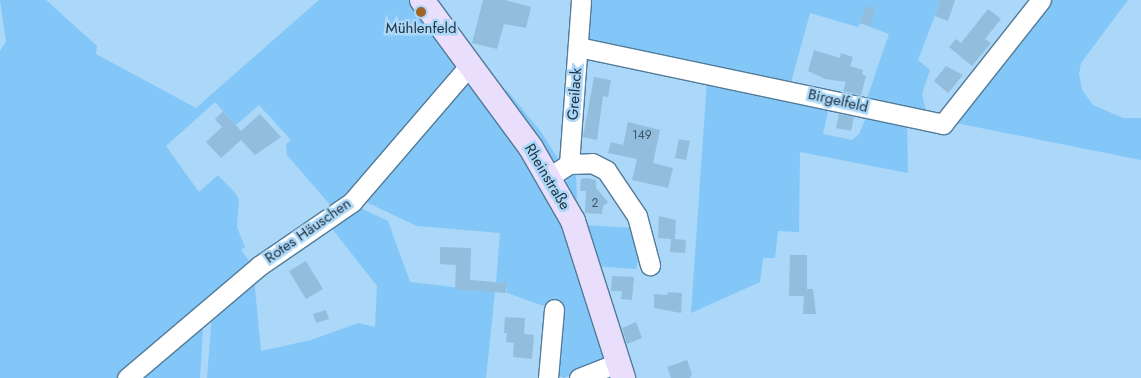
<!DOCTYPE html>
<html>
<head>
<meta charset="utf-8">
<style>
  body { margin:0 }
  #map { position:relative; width:1141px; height:378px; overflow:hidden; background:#abd7f8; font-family:Jost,sans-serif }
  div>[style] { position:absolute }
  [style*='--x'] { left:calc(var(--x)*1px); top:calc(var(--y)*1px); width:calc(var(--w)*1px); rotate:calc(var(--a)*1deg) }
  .green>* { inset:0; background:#83c6f8 }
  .building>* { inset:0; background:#92bddd }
  .roads { filter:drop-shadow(1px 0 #527b99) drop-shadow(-1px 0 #527b99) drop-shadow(0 1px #527b99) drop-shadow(0 -1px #527b99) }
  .minor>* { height:19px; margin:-9.5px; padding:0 9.5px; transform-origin:9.5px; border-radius:9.5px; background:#fff }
  .major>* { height:24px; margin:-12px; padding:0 12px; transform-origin:12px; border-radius:12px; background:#e9defb }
  .dots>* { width:14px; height:14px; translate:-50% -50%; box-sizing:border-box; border:2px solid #abd7f8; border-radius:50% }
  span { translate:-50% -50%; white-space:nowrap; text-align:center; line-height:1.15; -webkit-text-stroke:5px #abd7f8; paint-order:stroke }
  .number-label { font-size:12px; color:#3d5566 }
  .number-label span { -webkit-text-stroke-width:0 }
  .poi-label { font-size:15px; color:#21323f }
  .street-label { font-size:15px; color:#21323f }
</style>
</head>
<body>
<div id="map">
  <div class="green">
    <i style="clip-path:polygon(0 0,46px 0,97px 46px,96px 54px,196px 108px,319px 0,409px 0,459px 59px,454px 75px,358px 186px,333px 208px,287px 155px,286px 144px,291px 140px,259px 105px,236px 125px,215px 102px,166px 146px,199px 192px,218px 175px,236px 194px,239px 200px,237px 227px,245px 247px,241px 250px,252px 265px,117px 378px,0 378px,0 51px,6px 42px)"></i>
    <i style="clip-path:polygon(587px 0,941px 0,918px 60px,930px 70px,922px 94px,927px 116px,865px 104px,889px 34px,860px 23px,858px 27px,810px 13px,790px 86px,585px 45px)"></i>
    <i style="clip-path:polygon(1048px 0,1128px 0,1081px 63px,1079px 74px,1082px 90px,1093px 105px,1123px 118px,1141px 118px,1141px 160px,956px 123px,954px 117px)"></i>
    <i style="clip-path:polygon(707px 80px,826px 104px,828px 112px,823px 134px,852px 140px,859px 134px,868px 113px,907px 121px,908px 173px,800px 152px,799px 232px,778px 231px,775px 258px,763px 258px,760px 282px,691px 313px)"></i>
    <i style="clip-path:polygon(475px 81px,548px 185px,607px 351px,602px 362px,564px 378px,550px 372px,557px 306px,541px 305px,507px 293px,507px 283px,496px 282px,500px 233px,417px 226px,368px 203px,366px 195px,463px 83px)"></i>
    <i style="clip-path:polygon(506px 89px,541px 132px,559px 160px,557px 168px,505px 99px)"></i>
    <i style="clip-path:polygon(576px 174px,577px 206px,582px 225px,636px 228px,640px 252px,636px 269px,594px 266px,565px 191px,567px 179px)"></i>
    <i style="clip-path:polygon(354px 205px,388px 221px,410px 282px,495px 292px,486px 378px,207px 378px,212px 314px,254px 278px,261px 351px,311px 340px,358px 323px,375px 327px,377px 286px,330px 226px)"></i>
    <i style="clip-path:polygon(198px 326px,203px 330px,200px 378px,135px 378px)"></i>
  </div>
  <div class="building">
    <i style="clip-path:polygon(483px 0,505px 0,531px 7px,526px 28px,504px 24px,497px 49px,472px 43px)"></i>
    <i style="clip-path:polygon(941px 0,955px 0,948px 21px,935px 16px)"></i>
    <i style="clip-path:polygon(866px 6px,876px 9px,870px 26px,860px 23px)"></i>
    <i style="clip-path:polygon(988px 9px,1001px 19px,985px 39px,991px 43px,972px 66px,949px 47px,956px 39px,961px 43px)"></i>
    <i style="clip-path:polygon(814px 50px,840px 58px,841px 53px,853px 57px,850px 66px,863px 70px,862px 74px,866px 76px,861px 95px,843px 91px,846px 82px,825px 79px,808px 71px)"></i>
    <i style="clip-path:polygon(946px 66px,963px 75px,948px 93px,934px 81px)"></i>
    <i style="clip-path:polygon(594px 77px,611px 80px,608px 97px,603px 96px,597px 140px,583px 137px)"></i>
    <i style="clip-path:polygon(223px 111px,241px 131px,260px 114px,281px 137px,255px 155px,241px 140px,221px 158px,206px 142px,222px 127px,215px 119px)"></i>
    <i style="clip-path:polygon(839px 114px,854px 117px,851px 131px,836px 128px)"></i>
    <i style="clip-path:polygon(628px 122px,660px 130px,653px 163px,673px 168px,668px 188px,632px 180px,637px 159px,608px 153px,611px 142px,623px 145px)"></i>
    <i style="clip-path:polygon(679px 139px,690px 141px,686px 160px,675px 158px)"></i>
    <i style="clip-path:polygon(587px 178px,596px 180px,596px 188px,608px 202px,603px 206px,602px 214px,585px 213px,586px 191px,580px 191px,581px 179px)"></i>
    <i style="clip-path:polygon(659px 216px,676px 220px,675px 239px,686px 240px,685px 253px,670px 252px,671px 239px,658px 238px)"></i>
    <i style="clip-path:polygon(440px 247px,471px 248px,470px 280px,507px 283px,506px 293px,455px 289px,456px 265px,440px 264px)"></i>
    <i style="clip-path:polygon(790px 255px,807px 255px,807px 289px,813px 289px,816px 314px,803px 314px,804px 296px,789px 296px)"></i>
    <i style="clip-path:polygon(306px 261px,323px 289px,306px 299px,289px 271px)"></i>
    <i style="clip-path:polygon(612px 276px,634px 277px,632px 300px,621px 299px,622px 291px,611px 291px)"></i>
    <i style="clip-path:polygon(668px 292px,682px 293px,681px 313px,654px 308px,654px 294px,667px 295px)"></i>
    <i style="clip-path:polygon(326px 310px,329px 319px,316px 323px,313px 314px)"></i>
    <i style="clip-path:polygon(505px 317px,525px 318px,524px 334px,534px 335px,532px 359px,513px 357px,514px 343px,506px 342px,507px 333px,504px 333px)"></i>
    <i style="clip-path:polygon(636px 322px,642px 338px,627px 344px,622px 328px)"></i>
    <i style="clip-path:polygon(687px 360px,692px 374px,690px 378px,671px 378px,667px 367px)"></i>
  </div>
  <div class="roads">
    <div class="minor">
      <i style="--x:578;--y:47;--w:373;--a:11.9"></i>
      <i style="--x:943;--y:124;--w:158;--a:-51.7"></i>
      <i style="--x:569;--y:164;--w:23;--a:-2"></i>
      <i style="--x:592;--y:163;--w:16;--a:27"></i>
      <i style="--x:606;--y:170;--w:55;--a:56"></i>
      <i style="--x:637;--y:216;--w:51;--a:75.1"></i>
      <i style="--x:549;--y:177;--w:24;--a:-33"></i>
      <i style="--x:569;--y:164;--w:164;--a:-85.8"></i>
      <i style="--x:127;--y:378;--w:173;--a:-40.3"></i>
      <i style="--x:259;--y:266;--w:113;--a:-34.5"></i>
      <i style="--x:352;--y:202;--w:181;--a:-49.3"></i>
      <i style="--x:548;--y:378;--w:69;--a:-85"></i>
      <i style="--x:579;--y:378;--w:41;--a:-21.5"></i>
    </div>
    <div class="major">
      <i style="--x:422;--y:0;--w:184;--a:53.6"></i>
      <i style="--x:531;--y:148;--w:84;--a:60.1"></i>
      <i style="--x:573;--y:221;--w:165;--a:72.3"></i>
    </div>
  </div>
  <div class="dots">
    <i style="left:421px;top:12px;background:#a06227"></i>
  </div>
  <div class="number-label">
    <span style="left:642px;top:136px">149</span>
    <span style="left:595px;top:204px">2</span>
  </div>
  <div class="poi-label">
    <span style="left:421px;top:29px">Mühlenfeld</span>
  </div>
  <div class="street-label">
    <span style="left:575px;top:94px;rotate:-86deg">Greilack</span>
    <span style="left:838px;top:101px;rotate:13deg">Birgelfeld</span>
    <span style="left:547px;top:177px;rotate:59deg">Rheinstraße</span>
    <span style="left:308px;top:231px;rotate:-35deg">Rotes Häuschen</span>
  </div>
</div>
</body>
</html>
